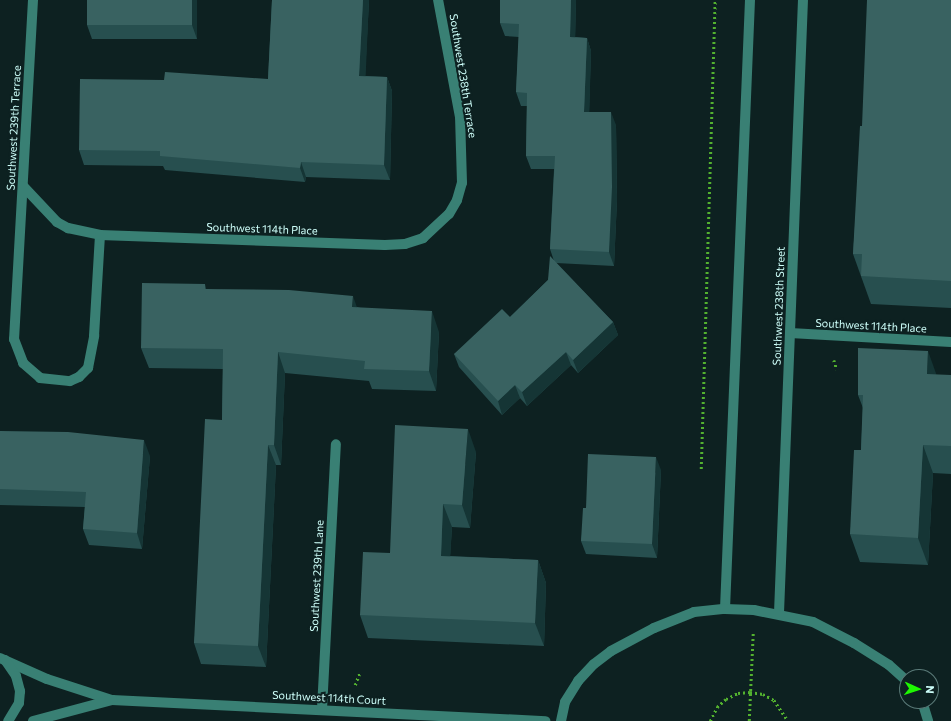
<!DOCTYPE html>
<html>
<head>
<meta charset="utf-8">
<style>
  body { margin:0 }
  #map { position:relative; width:951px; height:721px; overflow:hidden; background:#0d2121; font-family:Commissioner,sans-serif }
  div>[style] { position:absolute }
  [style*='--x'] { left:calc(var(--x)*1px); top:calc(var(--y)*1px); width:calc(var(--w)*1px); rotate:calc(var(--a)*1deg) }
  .path>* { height:2.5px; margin-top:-1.25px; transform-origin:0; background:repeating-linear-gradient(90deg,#53b22f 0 2px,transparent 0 5px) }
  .minor>* { height:10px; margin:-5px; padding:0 5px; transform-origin:5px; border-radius:5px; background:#398074 }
  .wall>* { inset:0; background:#274f4f }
  .shaded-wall>* { inset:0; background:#153535 }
  .building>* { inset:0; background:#396261 }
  span { translate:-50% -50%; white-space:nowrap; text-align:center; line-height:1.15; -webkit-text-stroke:4px #0d2121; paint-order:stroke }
  .street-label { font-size:11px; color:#cefffa }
  .north { position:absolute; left:899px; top:669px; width:40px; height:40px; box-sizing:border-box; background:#0d2121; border:1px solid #5a7a78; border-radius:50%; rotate:93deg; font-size:11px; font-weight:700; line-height:16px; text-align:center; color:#cefffa }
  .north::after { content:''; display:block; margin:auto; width:14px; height:18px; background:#1ef702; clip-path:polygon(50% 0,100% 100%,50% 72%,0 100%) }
</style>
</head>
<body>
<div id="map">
  <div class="path">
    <i style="--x:834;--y:360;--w:10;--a:73"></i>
    <i style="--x:701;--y:469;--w:469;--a:-88.3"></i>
    <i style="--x:355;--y:685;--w:14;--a:-69"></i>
    <i style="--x:710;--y:721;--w:16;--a:-63"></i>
    <i style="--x:717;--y:707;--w:12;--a:-42"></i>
    <i style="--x:726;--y:699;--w:13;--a:-27"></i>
    <i style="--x:738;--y:693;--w:12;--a:-5"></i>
    <i style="--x:750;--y:692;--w:13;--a:9"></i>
    <i style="--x:763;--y:694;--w:13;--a:29"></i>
    <i style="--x:774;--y:700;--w:25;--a:56"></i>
    <i style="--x:749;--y:721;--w:89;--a:-87.4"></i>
  </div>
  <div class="minor">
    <i style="--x:33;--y:0;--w:340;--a:93.2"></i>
    <i style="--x:14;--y:339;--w:26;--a:69"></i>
    <i style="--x:23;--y:363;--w:23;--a:41"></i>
    <i style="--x:40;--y:378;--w:30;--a:6"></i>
    <i style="--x:70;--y:381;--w:10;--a:-24"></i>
    <i style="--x:79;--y:377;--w:13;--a:-45"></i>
    <i style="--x:88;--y:368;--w:33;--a:-79"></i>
    <i style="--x:94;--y:336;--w:101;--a:-86.6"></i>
    <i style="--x:23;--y:186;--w:50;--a:46.6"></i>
    <i style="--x:57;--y:222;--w:13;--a:29"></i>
    <i style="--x:68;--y:228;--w:33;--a:12"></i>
    <i style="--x:100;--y:235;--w:285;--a:2"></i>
    <i style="--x:385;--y:245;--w:20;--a:-3"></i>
    <i style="--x:405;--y:244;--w:19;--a:-18"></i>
    <i style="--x:423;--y:238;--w:35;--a:-43"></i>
    <i style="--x:449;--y:214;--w:16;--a:-60"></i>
    <i style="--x:457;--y:200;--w:18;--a:-74"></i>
    <i style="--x:462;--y:183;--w:66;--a:-91.7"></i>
    <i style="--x:460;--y:117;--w:119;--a:-100.6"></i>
    <i style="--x:790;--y:333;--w:161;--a:3.2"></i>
    <i style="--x:725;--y:609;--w:610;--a:-87.65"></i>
    <i style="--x:779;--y:613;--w:613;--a:-87.76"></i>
    <i style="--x:0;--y:658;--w:51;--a:24.1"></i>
    <i style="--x:47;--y:679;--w:68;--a:17.9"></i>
    <i style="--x:112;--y:700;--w:434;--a:2.8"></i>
    <i style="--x:5;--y:660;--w:19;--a:55"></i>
    <i style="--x:16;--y:676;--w:16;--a:75"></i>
    <i style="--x:20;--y:691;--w:12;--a:95"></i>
    <i style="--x:19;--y:703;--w:21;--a:121"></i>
    <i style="--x:922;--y:701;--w:21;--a:73"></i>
    <i style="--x:322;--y:709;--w:265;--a:-87"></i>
    <i style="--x:33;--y:721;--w:82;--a:-14.9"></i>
    <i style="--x:561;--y:721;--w:19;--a:-78"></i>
    <i style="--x:565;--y:702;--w:25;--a:-58"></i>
    <i style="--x:578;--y:681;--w:23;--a:-47"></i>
    <i style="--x:594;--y:664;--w:21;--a:-37"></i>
    <i style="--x:611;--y:651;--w:49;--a:-28.1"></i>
    <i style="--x:654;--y:628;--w:43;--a:-21.8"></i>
    <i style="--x:694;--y:612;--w:31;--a:-6"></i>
    <i style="--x:725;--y:609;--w:29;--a:2"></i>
    <i style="--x:754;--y:610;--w:60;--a:11.5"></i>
    <i style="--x:813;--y:622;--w:46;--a:27.1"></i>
    <i style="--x:854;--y:643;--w:41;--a:32.2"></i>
    <i style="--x:889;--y:665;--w:24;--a:42"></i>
  </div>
  <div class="wall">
    <i style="clip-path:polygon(87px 0,197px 0,197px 39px,92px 39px,87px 25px)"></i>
    <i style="clip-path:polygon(272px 0,369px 0,365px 76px,387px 77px,392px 91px,390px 180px,306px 177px,305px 182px,165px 170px,163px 166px,84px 165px,79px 150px,164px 80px,268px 79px)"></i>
    <i style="clip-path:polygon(576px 0,575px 37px,587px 38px,591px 51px,589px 112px,616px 125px,617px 200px,614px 266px,556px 263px,613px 322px,618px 335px,578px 373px,571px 365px,527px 406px,520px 398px,502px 415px,459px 367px,454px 354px,510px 317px,548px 280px,554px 261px,550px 249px,554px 169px,531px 169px,526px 156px,527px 106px,521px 106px,516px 92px,519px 37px,505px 36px,500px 23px)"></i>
    <i style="clip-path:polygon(951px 0,951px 308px,871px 304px,853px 254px,862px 126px)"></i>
    <i style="clip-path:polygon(205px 284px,206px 289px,357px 307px,439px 332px,436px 391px,372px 389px,369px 381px,285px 373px,281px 465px,276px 465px,266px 667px,201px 664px,194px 643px,222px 420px,223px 369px,149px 368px,141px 348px)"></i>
    <i style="clip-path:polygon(936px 375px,951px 375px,951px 474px,933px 473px,928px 565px,860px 562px,850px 534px,861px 450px,863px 408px,858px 395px)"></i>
    <i style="clip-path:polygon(0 431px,150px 456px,142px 549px,89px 545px,83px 529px,85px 507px,0 505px)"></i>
    <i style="clip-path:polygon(476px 452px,470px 528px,452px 527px,450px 556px,538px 560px,546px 583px,544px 646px,368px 638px,360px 615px,390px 553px)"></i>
    <i style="clip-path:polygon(661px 470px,657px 558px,586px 554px,581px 541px,586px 508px)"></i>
  </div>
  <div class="shaded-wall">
    <i style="clip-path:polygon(192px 0,197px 0,197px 39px,192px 25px)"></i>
    <i style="clip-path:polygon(363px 0,369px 0,365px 90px,359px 76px)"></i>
    <i style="clip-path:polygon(571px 0,576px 0,575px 50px,570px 37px)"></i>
    <i style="clip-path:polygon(587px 38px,591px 51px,589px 125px,584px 112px)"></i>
    <i style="clip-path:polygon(387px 77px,392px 91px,390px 180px,384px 165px)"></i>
    <i style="clip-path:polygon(611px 112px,616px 125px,617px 200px,614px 266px,609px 252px)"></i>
    <i style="clip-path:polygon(301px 162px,306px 177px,305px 182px,300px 168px)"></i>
    <i style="clip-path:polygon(353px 296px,360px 316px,352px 307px)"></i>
    <i style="clip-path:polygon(432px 311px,439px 332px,436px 391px,429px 371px)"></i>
    <i style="clip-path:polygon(613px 322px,618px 335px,578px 373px,573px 360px)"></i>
    <i style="clip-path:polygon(928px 351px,938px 379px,927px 374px)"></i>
    <i style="clip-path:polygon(278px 352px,285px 373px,281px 465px,274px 445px)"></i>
    <i style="clip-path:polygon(566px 352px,571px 365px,527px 406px,522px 392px)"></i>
    <i style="clip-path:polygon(515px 385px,520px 398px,502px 415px,498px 401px)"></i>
    <i style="clip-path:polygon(468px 429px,476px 452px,470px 528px,462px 505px)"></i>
    <i style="clip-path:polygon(144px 440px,150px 456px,142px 549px,137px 533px)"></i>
    <i style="clip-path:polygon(268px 445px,276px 465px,266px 667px,258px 646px)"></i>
    <i style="clip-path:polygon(923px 445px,933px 473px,928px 565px,918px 538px)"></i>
    <i style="clip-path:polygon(656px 457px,661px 470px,657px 558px,652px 544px)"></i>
    <i style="clip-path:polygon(443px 504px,452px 527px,449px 579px,441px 556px)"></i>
    <i style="clip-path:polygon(538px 560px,546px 583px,544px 646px,535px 623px)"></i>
  </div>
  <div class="building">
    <i style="clip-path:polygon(87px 0,192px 0,192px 25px,87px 25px)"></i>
    <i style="clip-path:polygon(272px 0,363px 0,359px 76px,387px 77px,384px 165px,301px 162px,300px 168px,160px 156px,160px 151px,79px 150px,80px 79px,164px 80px,165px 72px,268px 79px)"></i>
    <i style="clip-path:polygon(500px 0,571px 0,570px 37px,587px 38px,584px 112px,611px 112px,612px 187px,609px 252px,550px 249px,555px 156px,526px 156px,527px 93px,516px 92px,519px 24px,500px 23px)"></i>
    <i style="clip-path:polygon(867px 0,951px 0,951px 281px,861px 276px,862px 254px,853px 254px,860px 126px,862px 126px)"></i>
    <i style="clip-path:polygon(550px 256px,613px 322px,573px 360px,566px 352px,522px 392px,515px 385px,498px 401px,454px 354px,502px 309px,510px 317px,548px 280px)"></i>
    <i style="clip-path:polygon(142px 283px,205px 284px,205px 289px,289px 290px,353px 296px,352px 307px,432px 311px,429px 371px,364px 369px,365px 361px,278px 352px,274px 445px,268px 445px,258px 646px,194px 643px,205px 419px,222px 420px,223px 349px,141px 348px)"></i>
    <i style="clip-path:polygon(858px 348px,928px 351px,927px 374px,951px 375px,951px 446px,923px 445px,918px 538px,850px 534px,854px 450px,861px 450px,863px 395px,858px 395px)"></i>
    <i style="clip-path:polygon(395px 425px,468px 429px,462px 505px,443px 504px,441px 556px,538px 560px,535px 623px,360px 615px,363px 552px,390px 553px)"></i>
    <i style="clip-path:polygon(0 431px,68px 432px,144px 440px,137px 533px,83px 529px,86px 492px,0 489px)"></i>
    <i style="clip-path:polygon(588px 454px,656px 457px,652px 544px,581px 541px,583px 508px,586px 508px)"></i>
  </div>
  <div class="street-label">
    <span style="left:463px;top:76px;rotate:81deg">Southwest 238th Terrace</span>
    <span style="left:14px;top:128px;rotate:-87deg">Southwest 239th Terrace</span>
    <span style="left:262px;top:229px;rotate:2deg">Southwest 114th Place</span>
    <span style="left:779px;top:306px;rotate:-88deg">Southwest 238th Street</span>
    <span style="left:871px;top:326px;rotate:3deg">Southwest 114th Place</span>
    <span style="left:317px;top:576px;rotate:-87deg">Southwest 239th Lane</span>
    <span style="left:329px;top:698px;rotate:3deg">Southwest 114th Court</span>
  </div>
  <div class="north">N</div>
</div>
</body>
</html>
